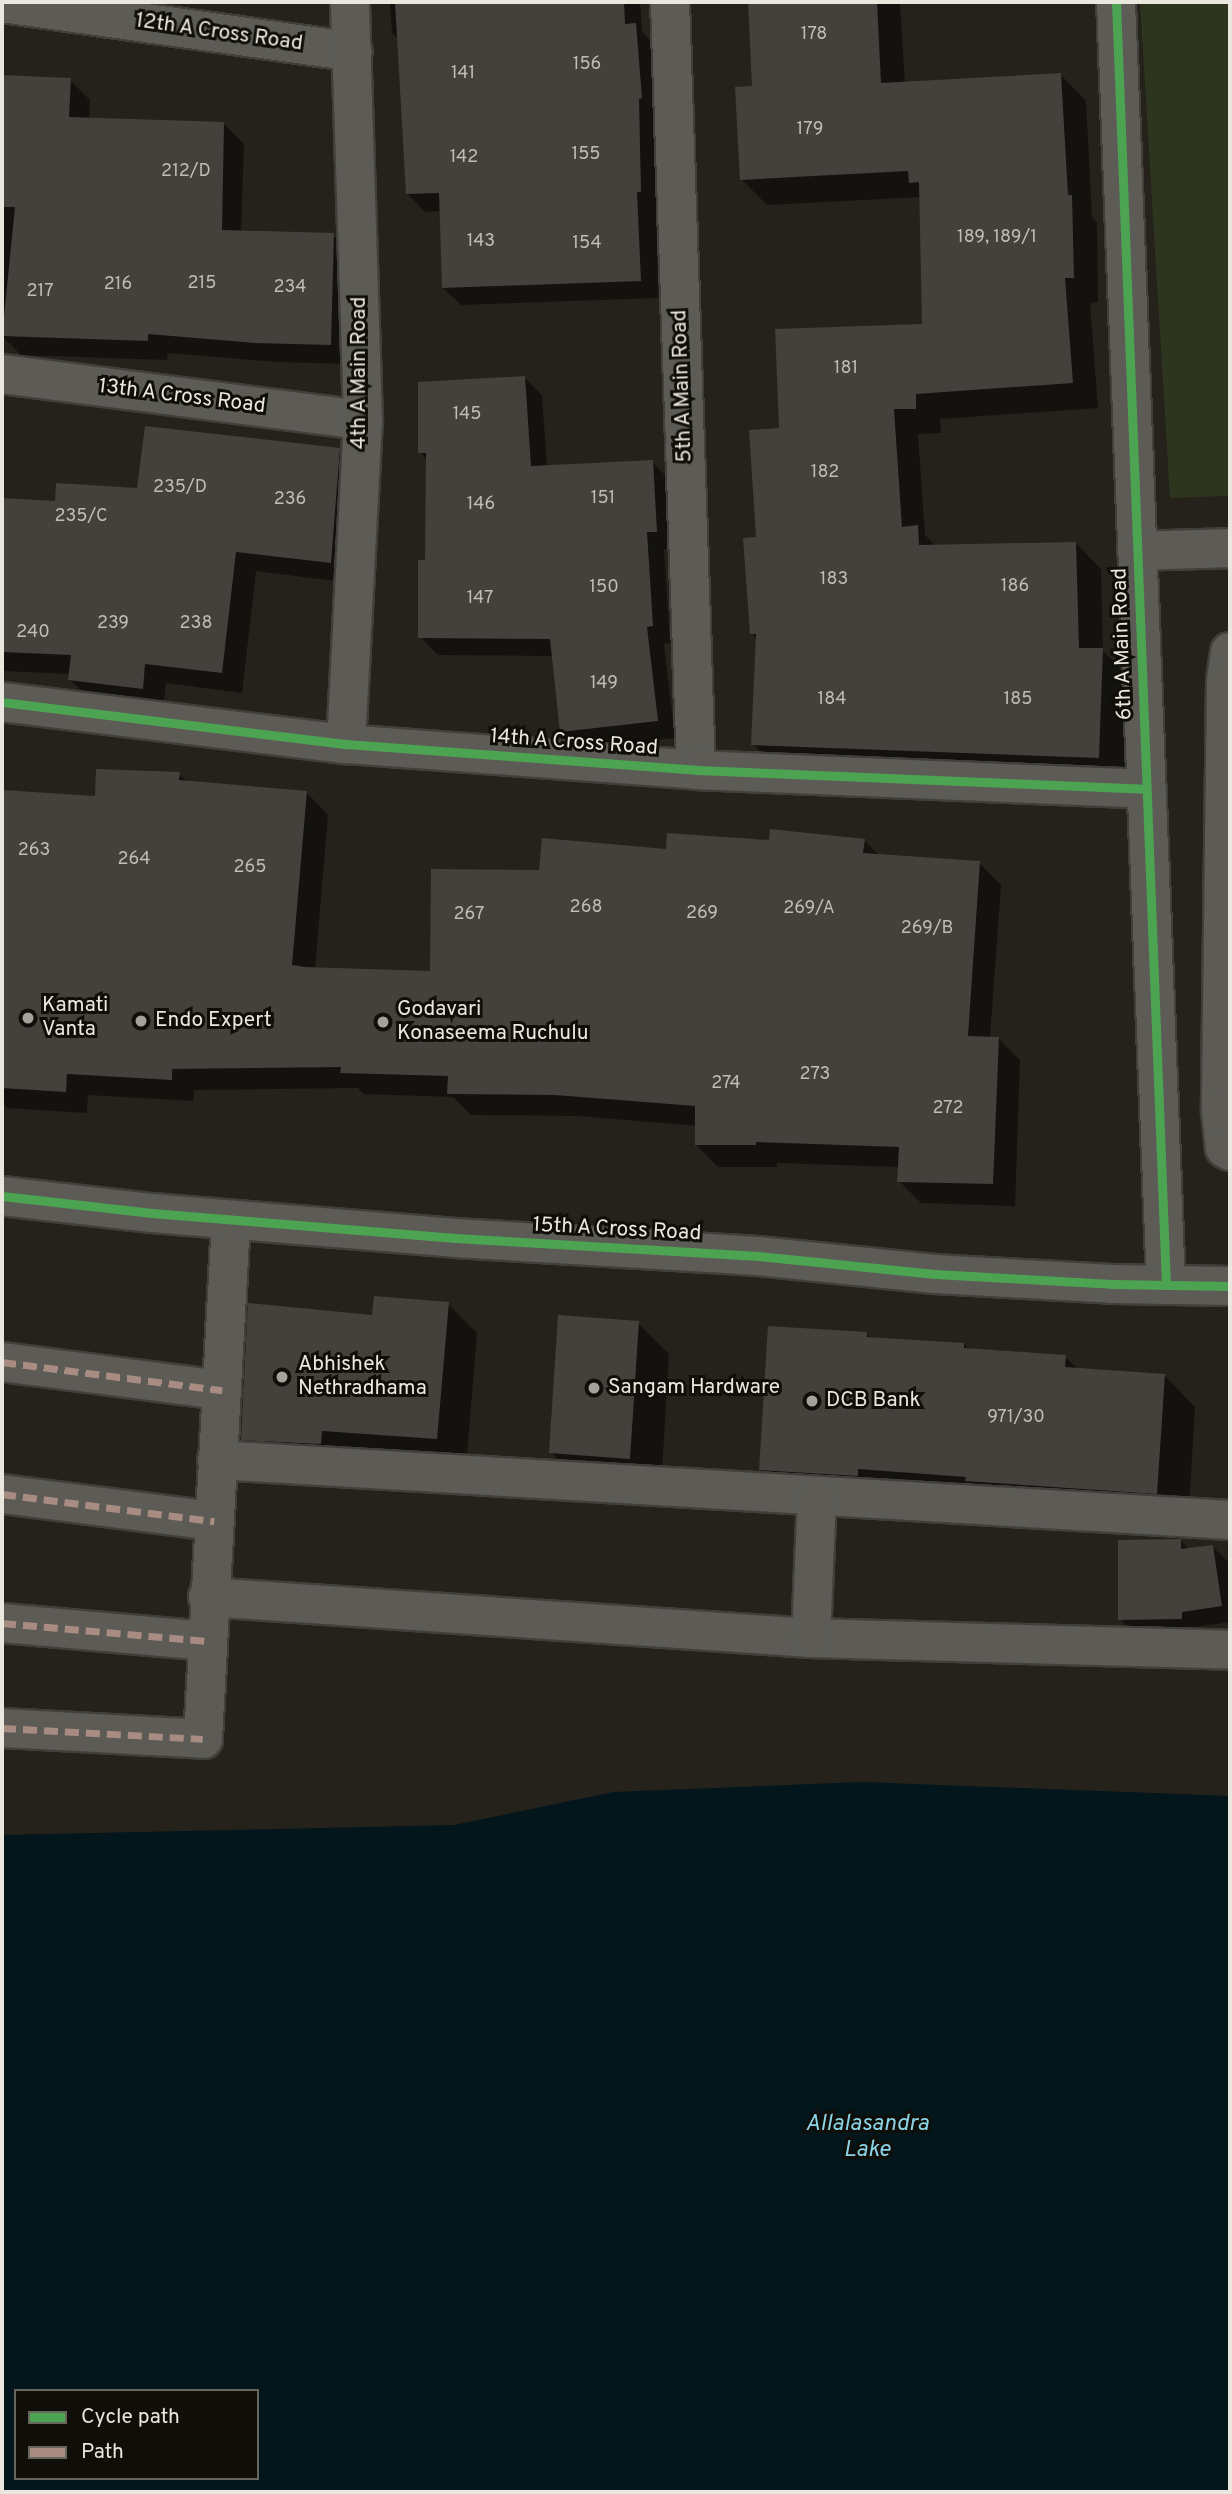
<!DOCTYPE html>
<html>
<head>
<meta charset="utf-8">
<style>
  body { margin:0 }
  #map { position:relative; width:1232px; height:2494px; overflow:hidden; background:#24221b; font-family:Overpass,sans-serif }
  div>[style] { position:absolute }
  [style*='--x'] { left:calc(var(--x)*1px); top:calc(var(--y)*1px); width:calc(var(--w)*1px); rotate:calc(var(--a)*1deg) }
  .green>* { inset:0; background:#2e351f }
  .water>* { inset:0; background:#03161c }
  .shadow>* { inset:0; background:#0007 }
  .building>* { inset:0; background:#44403c }
  .roads { filter:drop-shadow(2px 0 #413f3a) drop-shadow(-2px 0 #413f3a) drop-shadow(0 2px #413f3a) drop-shadow(0 -2px #413f3a) }
  .street>* { height:38px; margin:-19px; padding:0 19px; transform-origin:19px; border-radius:19px; background:#5c5b56 }
  .secondary>* { height:38px; margin:-19px; padding:0 19px; transform-origin:19px; border-radius:19px; background:#5c5b56 }
  .quiet>* { height:7px; margin-top:-3.5px; transform-origin:0; background:repeating-linear-gradient(90deg,#a88b81 0 14px,transparent 0 21px) }
  .cycleway>* { height:9px; margin:-4.5px; padding:0 4.5px; transform-origin:4.5px; border-radius:4.5px; background:#4ca352 }
  .dots>* { width:19px; height:19px; translate:-50% -50%; box-sizing:border-box; border:4px solid #0f0e08; border-radius:50% }
  span { translate:-50% -50%; white-space:nowrap; text-align:center; line-height:1.15; -webkit-text-stroke:6px #0f0e08; paint-order:stroke }
  .number-label { font-size:18px; color:#c0bdb6 }
  .number-label span { -webkit-text-stroke-width:0 }
  .street-label { font-size:21px; color:#e9e7de }
  .poi-label { font-size:21px; color:#e9e7de }
  .left { translate:0 -50%; text-align:left }
  .water-label { font-size:23px; color:#8bd4e7; font-style:italic }
  .frame { position:absolute; inset:0; border:4px solid #e9e7de; pointer-events:none }
  .legend { position:absolute; left:14px; top:2389px; width:245px; height:91px; box-sizing:border-box; background:#0f0e08; border:2px solid #66655e; margin:0; padding:9px 12px; list-style:none; font-size:21px; color:#e9e7de }
  .legend li { display:flex; align-items:center; gap:14px; height:35px }
  .legend b { width:35px; border:2px solid #66655e }
</style>
</head>
<body>
<div id="map">
  <div class="green">
    <i style="clip-path:polygon(1140px 2px,1230px 2px,1230px 496px,1170px 498px)"></i>
  </div>
  <div class="water">
    <i style="clip-path:polygon(evenodd,862px 1782px,1230px 1796px,1230px 2492px,2px 2492px,2px 1835px,454px 1825px,614px 1792px,862px 1782px,16px 2391px,257px 2391px,257px 2478px,16px 2478px,16px 2391px)"></i>
  </div>
  <div class="shadow">
    <i style="clip-path:polygon(390px 2px,640px 2px,642px 32px,653px 43px,658px 298px,461px 305px,443px 288px,441px 211px,425px 212px,408px 194px,400px 40px,392px 33px)"></i>
    <i style="clip-path:polygon(750px 2px,900px 2px,905px 84px,1061px 75px,1086px 101px,1092px 217px,1097px 222px,1098px 302px,1090px 303px,1098px 408px,940px 419px,941px 433px,918px 434px,925px 535px,937px 547px,1076px 543px,1101px 569px,1103px 651px,1127px 675px,1124px 783px,778px 769px,753px 744px,757px 639px,752px 634px,758px 539px,780px 430px,924px 325px,921px 197px,767px 205px,742px 180px,754px 88px)"></i>
    <i style="clip-path:polygon(2px 76px,70px 80px,90px 100px,89px 120px,224px 124px,244px 144px,241px 233px,333px 235px,353px 255px,350px 364px,277px 362px,168px 353px,167px 360px,21px 355px,2px 336px)"></i>
    <i style="clip-path:polygon(524px 377px,542px 395px,547px 467px,652px 462px,670px 480px,674px 549px,664px 549px,670px 643px,664px 644px,675px 738px,579px 749px,562px 731px,554px 656px,438px 655px,420px 637px,427px 561px,427px 460px,420px 452px)"></i>
    <i style="clip-path:polygon(339px 450px,359px 470px,351px 583px,256px 571px,242px 693px,166px 683px,163px 709px,91px 700px,70px 680px,71px 674px,2px 671px,2px 500px,57px 503px,138px 490px)"></i>
    <i style="clip-path:polygon(179px 774px,188px 783px,307px 793px,328px 815px,315px 969px,431px 973px,541px 872px,668px 851px,770px 841px,864px 840px,880px 856px,979px 863px,1001px 885px,990px 1038px,998px 1038px,1020px 1060px,1015px 1206px,921px 1203px,899px 1181px,900px 1167px,777px 1163px,777px 1167px,718px 1167px,696px 1145px,697px 1126px,578px 1116px,471px 1115px,453px 1097px,364px 1094px,358px 1088px,194px 1090px,193px 1101px,88px 1095px,87px 1113px,7px 1108px,2px 1102px,2px 791px,97px 798px)"></i>
    <i style="clip-path:polygon(448px 1304px,477px 1333px,466px 1468px,272px 1468px,243px 1439px,374px 1317px)"></i>
    <i style="clip-path:polygon(638px 1323px,669px 1354px,661px 1490px,582px 1484px,551px 1452px)"></i>
    <i style="clip-path:polygon(867px 1334px,872px 1339px,964px 1344px,970px 1350px,1065px 1357px,1078px 1369px,1164px 1375px,1195px 1407px,1188px 1524px,792px 1501px,760px 1469px)"></i>
    <i style="clip-path:polygon(1181px 1541px,1190px 1550px,1213px 1547px,1228px 1562px,1230px 1622px,1196px 1627px,1196px 1634px,1135px 1635px,1120px 1619px)"></i>
  </div>
  <div class="building">
    <i style="clip-path:polygon(395px 2px,624px 2px,625px 24px,636px 23px,642px 98px,639px 99px,641px 192px,637px 192px,641px 281px,442px 288px,439px 193px,406px 194px)"></i>
    <i style="clip-path:polygon(748px 2px,877px 2px,881px 83px,1061px 73px,1068px 195px,1072px 195px,1074px 278px,1065px 278px,1073px 383px,916px 394px,916px 409px,894px 409px,902px 527px,918px 525px,919px 545px,1076px 542px,1079px 648px,1103px 648px,1099px 758px,751px 745px,756px 634px,750px 634px,743px 538px,756px 537px,749px 430px,779px 428px,775px 329px,922px 324px,919px 182px,909px 183px,908px 171px,740px 180px,735px 87px,752px 86px)"></i>
    <i style="clip-path:polygon(2px 75px,71px 78px,69px 117px,224px 122px,222px 230px,334px 233px,331px 345px,255px 343px,148px 334px,148px 341px,2px 336px,15px 207px,2px 207px)"></i>
    <i style="clip-path:polygon(525px 376px,531px 466px,653px 460px,657px 532px,647px 532px,653px 626px,647px 627px,658px 721px,560px 732px,550px 639px,418px 638px,418px 560px,425px 560px,426px 453px,418px 453px,418px 382px)"></i>
    <i style="clip-path:polygon(145px 426px,340px 448px,331px 563px,236px 552px,222px 673px,145px 664px,143px 689px,68px 680px,71px 655px,2px 652px,2px 498px,55px 501px,56px 483px,137px 488px)"></i>
    <i style="clip-path:polygon(96px 769px,180px 772px,179px 780px,307px 791px,292px 965px,305px 967px,430px 971px,431px 869px,539px 870px,542px 838px,666px 849px,667px 833px,769px 840px,770px 829px,865px 839px,863px 853px,980px 861px,968px 1036px,999px 1037px,993px 1184px,897px 1182px,899px 1147px,756px 1142px,756px 1145px,695px 1145px,695px 1106px,555px 1095px,447px 1094px,448px 1076px,340px 1073px,341px 1067px,172px 1069px,172px 1080px,67px 1074px,66px 1092px,2px 1088px,2px 790px,95px 796px)"></i>
    <i style="clip-path:polygon(374px 1296px,449px 1302px,437px 1439px,322px 1431px,321px 1444px,241px 1440px,248px 1303px,372px 1315px)"></i>
    <i style="clip-path:polygon(558px 1315px,639px 1321px,630px 1459px,549px 1453px)"></i>
    <i style="clip-path:polygon(768px 1326px,867px 1332px,867px 1337px,964px 1343px,964px 1348px,1066px 1355px,1065px 1367px,1165px 1374px,1157px 1494px,965px 1481px,966px 1477px,858px 1469px,858px 1476px,759px 1470px)"></i>
    <i style="clip-path:polygon(1181px 1539px,1181px 1549px,1213px 1545px,1222px 1606px,1182px 1612px,1182px 1619px,1118px 1620px,1118px 1540px)"></i>
  </div>
  <div class="roads">
    <div class="street">
      <i style="--x:670;--y:2;--w:768;--a:88.06"></i>
      <i style="--x:1116;--y:2;--w:1284;--a:87.77"></i>
      <i style="--x:2;--y:3;--w:354;--a:7.9"></i>
      <i style="--x:2;--y:374;--w:364;--a:7.3"></i>
      <i style="--x:1137;--y:551;--w:93;--a:-1.8"></i>
      <i style="--x:1230;--y:652;--w:29;--a:98"></i>
      <i style="--x:1226;--y:681;--w:431;--a:90.7"></i>
      <i style="--x:1221;--y:1112;--w:36;--a:84"></i>
      <i style="--x:1225;--y:1148;--w:6;--a:31"></i>
      <i style="--x:2;--y:702;--w:347;--a:7"></i>
      <i style="--x:346;--y:744;--w:351;--a:4.2"></i>
      <i style="--x:696;--y:770;--w:450;--a:2.4"></i>
      <i style="--x:346;--y:744;--w:324;--a:-87"></i>
      <i style="--x:363;--y:420;--w:418;--a:-91.8"></i>
      <i style="--x:2;--y:1362;--w:222;--a:7.3"></i>
      <i style="--x:217;--y:1460;--w:1015;--a:3.39"></i>
      <i style="--x:2;--y:1494;--w:214;--a:7.3"></i>
      <i style="--x:208;--y:1597;--w:604;--a:3.89"></i>
      <i style="--x:811;--y:1638;--w:419;--a:1.6"></i>
      <i style="--x:2;--y:1623;--w:206;--a:5"></i>
      <i style="--x:811;--y:1638;--w:141;--a:-87.6"></i>
      <i style="--x:2;--y:1728;--w:201;--a:3.1"></i>
      <i style="--x:203;--y:1739;--w:520;--a:-86.91"></i>
    </div>
    <div class="secondary">
      <i style="--x:2;--y:1196;--w:151;--a:6.5"></i>
      <i style="--x:152;--y:1213;--w:304;--a:4.7"></i>
      <i style="--x:455;--y:1238;--w:304;--a:3.4"></i>
      <i style="--x:758;--y:1256;--w:178;--a:5.8"></i>
      <i style="--x:935;--y:1274;--w:177;--a:3.2"></i>
      <i style="--x:1112;--y:1284;--w:118;--a:1"></i>
    </div>
  </div>
  <div class="quiet">
    <i style="--x:2;--y:1362;--w:222;--a:7.3"></i>
    <i style="--x:2;--y:1494;--w:214;--a:7.3"></i>
    <i style="--x:2;--y:1623;--w:206;--a:5"></i>
    <i style="--x:2;--y:1728;--w:201;--a:3.1"></i>
  </div>
  <div class="cycleway">
    <i style="--x:1116;--y:2;--w:1284;--a:87.77"></i>
    <i style="--x:2;--y:702;--w:347;--a:7"></i>
    <i style="--x:346;--y:744;--w:351;--a:4.2"></i>
    <i style="--x:696;--y:770;--w:450;--a:2.4"></i>
    <i style="--x:2;--y:1196;--w:151;--a:6.5"></i>
    <i style="--x:152;--y:1213;--w:304;--a:4.7"></i>
    <i style="--x:455;--y:1238;--w:304;--a:3.4"></i>
    <i style="--x:758;--y:1256;--w:178;--a:5.8"></i>
    <i style="--x:935;--y:1274;--w:177;--a:3.2"></i>
    <i style="--x:1112;--y:1284;--w:118;--a:1"></i>
  </div>
  <div class="dots">
    <i style="left:28px;top:1018px;background:#a4a29a"></i>
    <i style="left:141px;top:1021px;background:#a4a29a"></i>
    <i style="left:383px;top:1022px;background:#a4a29a"></i>
    <i style="left:282px;top:1377px;background:#a4a29a"></i>
    <i style="left:594px;top:1388px;background:#a4a29a"></i>
    <i style="left:812px;top:1401px;background:#a4a29a"></i>
  </div>
  <div class="number-label">
    <span style="left:814px;top:35px">178</span>
    <span style="left:587px;top:65px">156</span>
    <span style="left:463px;top:74px">141</span>
    <span style="left:810px;top:130px">179</span>
    <span style="left:586px;top:155px">155</span>
    <span style="left:464px;top:158px">142</span>
    <span style="left:186px;top:172px">212/D</span>
    <span style="left:997px;top:238px">189, 189/1</span>
    <span style="left:481px;top:242px">143</span>
    <span style="left:587px;top:244px">154</span>
    <span style="left:202px;top:284px">215</span>
    <span style="left:118px;top:285px">216</span>
    <span style="left:290px;top:288px">234</span>
    <span style="left:40px;top:292px">217</span>
    <span style="left:846px;top:369px">181</span>
    <span style="left:467px;top:415px">145</span>
    <span style="left:825px;top:473px">182</span>
    <span style="left:180px;top:488px">235/D</span>
    <span style="left:603px;top:499px">151</span>
    <span style="left:290px;top:500px">236</span>
    <span style="left:481px;top:505px">146</span>
    <span style="left:81px;top:517px">235/C</span>
    <span style="left:834px;top:580px">183</span>
    <span style="left:1015px;top:587px">186</span>
    <span style="left:604px;top:588px">150</span>
    <span style="left:480px;top:599px">147</span>
    <span style="left:113px;top:624px">239</span>
    <span style="left:196px;top:624px">238</span>
    <span style="left:33px;top:633px">240</span>
    <span style="left:604px;top:684px">149</span>
    <span style="left:832px;top:700px">184</span>
    <span style="left:1018px;top:700px">185</span>
    <span style="left:34px;top:851px">263</span>
    <span style="left:134px;top:860px">264</span>
    <span style="left:250px;top:868px">265</span>
    <span style="left:586px;top:908px">268</span>
    <span style="left:809px;top:909px">269/A</span>
    <span style="left:702px;top:914px">269</span>
    <span style="left:469px;top:915px">267</span>
    <span style="left:927px;top:929px">269/B</span>
    <span style="left:815px;top:1075px">273</span>
    <span style="left:726px;top:1084px">274</span>
    <span style="left:948px;top:1109px">272</span>
    <span style="left:1016px;top:1418px">971/30</span>
  </div>
  <div class="street-label">
    <span style="left:219px;top:33px;rotate:8deg">12th A Cross Road</span>
    <span style="left:360px;top:373px;rotate:-90deg">4th A Main Road</span>
    <span style="left:683px;top:386px;rotate:-92deg">5th A Main Road</span>
    <span style="left:182px;top:397px;rotate:7deg">13th A Cross Road</span>
    <span style="left:1123px;top:644px;rotate:-92deg">6th A Main Road</span>
    <span style="left:574px;top:743px;rotate:4deg">14th A Cross Road</span>
    <span style="left:617px;top:1230px;rotate:3deg">15th A Cross Road</span>
  </div>
  <div class="poi-label">
    <span class="left" style="left:42px;top:1018px">Kamati<br>Vanta</span>
    <span class="left" style="left:397px;top:1022px">Godavari<br>Konaseema Ruchulu</span>
    <span class="left" style="left:155px;top:1021px">Endo Expert</span>
    <span class="left" style="left:298px;top:1377px">Abhishek<br>Nethradhama</span>
    <span class="left" style="left:608px;top:1388px">Sangam Hardware</span>
    <span class="left" style="left:826px;top:1401px">DCB Bank</span>
  </div>
  <div class="water-label">
    <span style="left:867px;top:2138px">Allalasandra<br>Lake</span>
  </div>
  <div class="frame"></div>
  <ul class="legend">
  <li><b style="height:9px;background:#4ca352"></b>Cycle path</li>
  <li><b style="height:9px;background:#a88b81"></b>Path</li>
  </ul>
</div>
</body>
</html>
